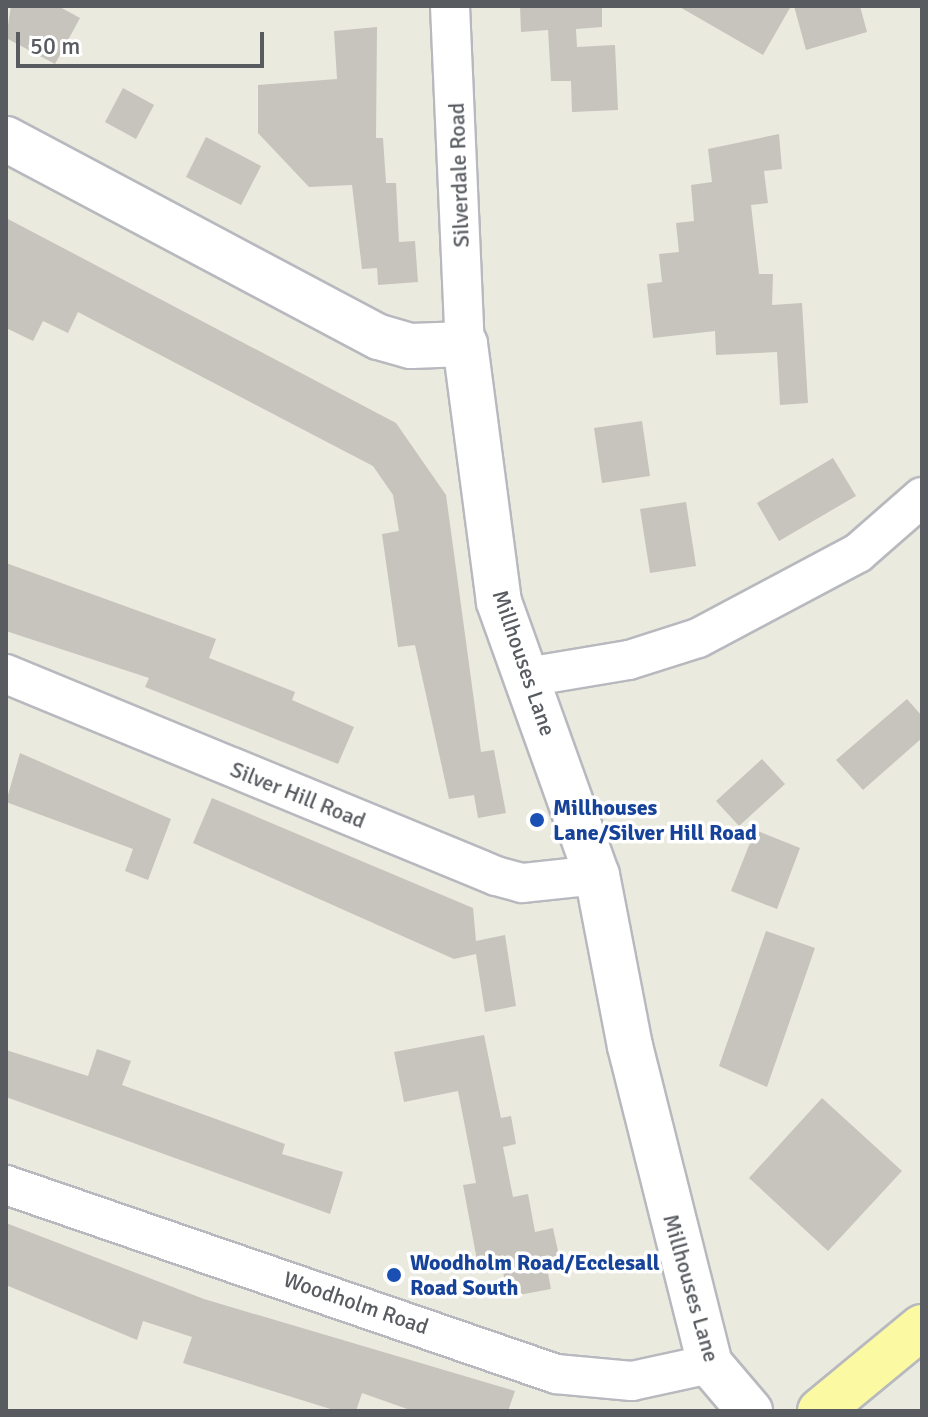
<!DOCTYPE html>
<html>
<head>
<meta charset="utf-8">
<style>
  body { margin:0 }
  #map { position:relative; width:928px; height:1417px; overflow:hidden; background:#ebeadf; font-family:Signika,sans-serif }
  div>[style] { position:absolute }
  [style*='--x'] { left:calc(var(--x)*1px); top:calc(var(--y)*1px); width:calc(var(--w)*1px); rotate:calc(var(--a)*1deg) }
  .building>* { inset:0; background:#c6c4bd }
  .roads { filter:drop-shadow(2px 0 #b7b9be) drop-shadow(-2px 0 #b7b9be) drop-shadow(0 2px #b7b9be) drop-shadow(0 -2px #b7b9be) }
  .minor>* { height:38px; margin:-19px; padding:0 19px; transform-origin:19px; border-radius:19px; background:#fff }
  .tertiary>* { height:44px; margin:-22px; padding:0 22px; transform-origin:22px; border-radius:22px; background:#fff }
  .primary>* { height:44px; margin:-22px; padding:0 22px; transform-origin:22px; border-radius:22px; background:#fcf9a3 }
  .dots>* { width:22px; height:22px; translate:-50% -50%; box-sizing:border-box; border:4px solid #fff; border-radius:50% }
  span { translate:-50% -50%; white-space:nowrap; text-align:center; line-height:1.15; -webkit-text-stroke:7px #fff; paint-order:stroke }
  .street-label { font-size:22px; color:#585b60 }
  .transit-label { font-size:22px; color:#164399; font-weight:700 }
  .left { translate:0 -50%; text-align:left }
  .frame { position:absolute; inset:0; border:8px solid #585b60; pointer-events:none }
  .scale { position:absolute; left:16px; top:32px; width:248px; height:36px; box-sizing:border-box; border:4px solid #585b60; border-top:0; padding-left:10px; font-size:24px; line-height:28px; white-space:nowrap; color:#585b60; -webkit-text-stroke:6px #fff; paint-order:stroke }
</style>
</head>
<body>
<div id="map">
  <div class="building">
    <i style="clip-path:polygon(11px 6px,58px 6px,80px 18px,55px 64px,6px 38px)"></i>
    <i style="clip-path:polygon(520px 6px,602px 6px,602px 27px,576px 29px,577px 47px,615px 45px,618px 110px,572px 112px,571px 81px,551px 81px,548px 30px,521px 32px)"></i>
    <i style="clip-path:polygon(678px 6px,791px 6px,763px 55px)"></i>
    <i style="clip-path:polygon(794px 6px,860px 6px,867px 32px,806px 50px)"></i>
    <i style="clip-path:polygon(377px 27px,376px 138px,383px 138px,386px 183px,396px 183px,399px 242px,415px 241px,418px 282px,378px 285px,377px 268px,362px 269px,352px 185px,309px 187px,258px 133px,258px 85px,337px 79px,334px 31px)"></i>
    <i style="clip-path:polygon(123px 88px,154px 105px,136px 139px,105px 122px)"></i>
    <i style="clip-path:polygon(779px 134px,782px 169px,764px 171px,768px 203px,751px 205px,759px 274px,773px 274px,772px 305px,802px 303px,808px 403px,780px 405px,777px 352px,716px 355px,715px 331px,653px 338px,647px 284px,662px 282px,659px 254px,679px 252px,676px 223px,694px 221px,691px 185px,712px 182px,708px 149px)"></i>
    <i style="clip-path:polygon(206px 137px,261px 166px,241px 205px,186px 177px)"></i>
    <i style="clip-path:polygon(6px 218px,396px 423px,446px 495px,481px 752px,494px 750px,506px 813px,478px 818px,474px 795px,449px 799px,415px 645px,398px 647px,382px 534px,399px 531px,393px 495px,373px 466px,78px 312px,68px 333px,43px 321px,33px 341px,6px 328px)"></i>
    <i style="clip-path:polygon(642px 421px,650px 476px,602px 483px,594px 428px)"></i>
    <i style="clip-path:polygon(833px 458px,856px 496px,779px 541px,757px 503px)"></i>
    <i style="clip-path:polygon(686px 502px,696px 566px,650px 573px,640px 509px)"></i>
    <i style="clip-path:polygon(6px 563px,216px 639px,209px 658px,295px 692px,292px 700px,354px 727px,338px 764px,145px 687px,149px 678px,6px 631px)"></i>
    <i style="clip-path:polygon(907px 699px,922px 716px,922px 738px,863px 790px,836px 760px)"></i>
    <i style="clip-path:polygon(20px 753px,171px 819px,148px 880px,125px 871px,133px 849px,6px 802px)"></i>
    <i style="clip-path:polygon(762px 759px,785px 784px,739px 826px,716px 801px)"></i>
    <i style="clip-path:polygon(212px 798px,473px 908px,476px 941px,505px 935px,516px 1006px,485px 1012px,476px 954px,454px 959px,193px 843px)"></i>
    <i style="clip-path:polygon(755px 830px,800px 848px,777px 909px,731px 891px)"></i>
    <i style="clip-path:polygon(766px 931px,815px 948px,767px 1087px,719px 1066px)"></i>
    <i style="clip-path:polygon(484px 1035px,501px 1118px,511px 1116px,516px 1144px,503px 1147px,513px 1197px,528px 1194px,535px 1232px,553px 1228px,559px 1256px,545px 1258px,551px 1289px,508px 1297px,502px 1267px,479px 1271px,463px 1185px,476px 1183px,458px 1091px,404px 1102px,394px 1052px)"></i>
    <i style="clip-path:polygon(97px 1049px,131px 1061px,122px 1085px,285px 1144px,282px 1154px,343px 1172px,330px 1214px,6px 1097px,6px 1050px,88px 1076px)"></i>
    <i style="clip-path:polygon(822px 1098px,902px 1171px,828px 1251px,749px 1178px)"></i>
    <i style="clip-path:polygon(6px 1223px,204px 1299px,515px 1391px,508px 1411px,413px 1411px,362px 1393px,356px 1411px,337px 1411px,183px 1363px,192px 1337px,143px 1321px,137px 1340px,6px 1285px)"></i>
  </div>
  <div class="roads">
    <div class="minor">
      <i style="--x:450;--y:6;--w:338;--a:87.5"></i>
      <i style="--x:6;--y:674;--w:530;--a:22.4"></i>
      <i style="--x:496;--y:876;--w:27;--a:15"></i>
      <i style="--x:522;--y:883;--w:75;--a:-6.1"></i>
      <i style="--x:527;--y:677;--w:103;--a:-9.5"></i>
      <i style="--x:629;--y:660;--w:72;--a:-17.7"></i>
      <i style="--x:698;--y:638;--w:181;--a:-28"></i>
      <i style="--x:858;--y:553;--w:85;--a:-41.2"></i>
      <i style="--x:6;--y:1185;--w:582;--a:18.96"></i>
      <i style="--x:556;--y:1374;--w:76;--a:5.3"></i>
      <i style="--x:632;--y:1381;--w:80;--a:-12.3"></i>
    </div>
    <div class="tertiary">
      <i style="--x:6;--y:139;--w:422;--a:28"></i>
      <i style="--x:379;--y:337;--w:33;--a:16"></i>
      <i style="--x:411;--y:346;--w:54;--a:-2.1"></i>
      <i style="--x:465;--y:344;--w:260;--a:82.5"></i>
      <i style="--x:499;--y:602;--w:290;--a:70.3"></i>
      <i style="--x:597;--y:875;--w:174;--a:79.1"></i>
      <i style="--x:630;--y:1046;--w:328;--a:75.9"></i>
      <i style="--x:710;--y:1364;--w:62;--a:49.6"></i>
    </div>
    <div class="primary">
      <i style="--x:820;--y:1411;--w:132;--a:-39.5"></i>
    </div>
  </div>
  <div class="dots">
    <i style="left:537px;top:820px;background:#1a4fb4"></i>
    <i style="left:394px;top:1275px;background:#1a4fb4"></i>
  </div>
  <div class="street-label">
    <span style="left:459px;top:175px;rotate:-92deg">Silverdale Road</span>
    <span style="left:524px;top:663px;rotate:71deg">Millhouses Lane</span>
    <span style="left:298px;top:795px;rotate:22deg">Silver Hill Road</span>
    <span style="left:691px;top:1288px;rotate:74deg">Millhouses Lane</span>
    <span style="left:356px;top:1303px;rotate:19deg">Woodholm Road</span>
  </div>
  <div class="transit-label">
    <span class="left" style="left:553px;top:820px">Millhouses<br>Lane/Silver Hill Road</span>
    <span class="left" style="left:410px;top:1275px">Woodholm Road/Ecclesall<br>Road South</span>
  </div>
  <div class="frame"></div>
  <div class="scale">50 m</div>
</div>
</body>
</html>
